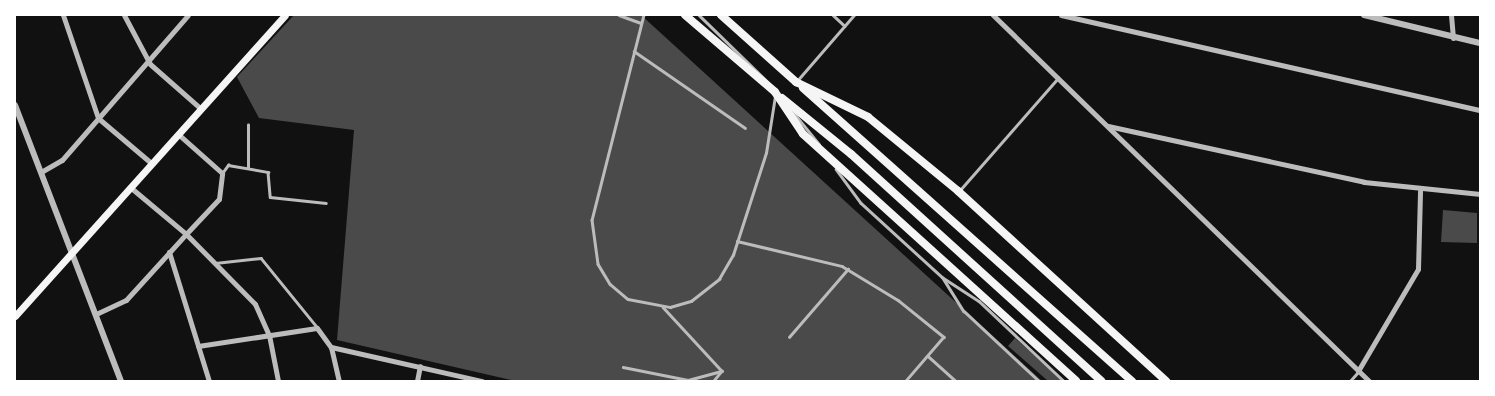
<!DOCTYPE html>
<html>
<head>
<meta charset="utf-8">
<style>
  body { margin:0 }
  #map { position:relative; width:1495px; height:396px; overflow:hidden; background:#111; font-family:Commissioner,sans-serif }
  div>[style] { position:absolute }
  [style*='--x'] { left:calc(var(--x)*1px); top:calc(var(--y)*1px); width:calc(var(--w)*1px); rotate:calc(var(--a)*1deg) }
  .building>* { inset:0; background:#4a4a4a }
  .service>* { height:2.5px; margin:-1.25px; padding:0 1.25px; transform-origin:1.25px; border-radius:1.25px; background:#bcbcbc }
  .minor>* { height:5px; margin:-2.5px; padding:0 2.5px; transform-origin:2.5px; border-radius:2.5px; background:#bcbcbc }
  .tertiary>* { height:6px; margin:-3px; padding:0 3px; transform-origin:3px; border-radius:3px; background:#bcbcbc }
  .secondary>* { height:7px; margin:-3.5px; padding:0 3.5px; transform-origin:3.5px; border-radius:3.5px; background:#f5f5f5 }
  .primary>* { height:8px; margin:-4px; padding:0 4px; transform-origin:4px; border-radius:4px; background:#f5f5f5 }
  span { translate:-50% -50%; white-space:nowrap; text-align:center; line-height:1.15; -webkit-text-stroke:4.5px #fff; paint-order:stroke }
  .frame { position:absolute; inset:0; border:16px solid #fff; pointer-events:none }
</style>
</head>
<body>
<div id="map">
  <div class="building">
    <i style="clip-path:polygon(294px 15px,641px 15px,1042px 381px,516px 381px,337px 340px,354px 130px,259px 118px,237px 77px)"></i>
    <i style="clip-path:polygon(1443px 210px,1477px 213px,1477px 243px,1441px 242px)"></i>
    <i style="clip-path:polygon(1015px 338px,1063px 381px,1048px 381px,1008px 346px)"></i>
  </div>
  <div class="service">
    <i style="--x:619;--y:15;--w:23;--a:20"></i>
    <i style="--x:644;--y:15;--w:211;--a:104.2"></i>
    <i style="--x:592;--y:220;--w:44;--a:82.2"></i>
    <i style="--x:598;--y:264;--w:23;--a:59"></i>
    <i style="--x:610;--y:284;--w:23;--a:40"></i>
    <i style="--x:628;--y:299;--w:43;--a:10.8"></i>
    <i style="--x:670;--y:307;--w:22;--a:-16"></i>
    <i style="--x:691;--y:301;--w:36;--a:-38"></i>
    <i style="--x:719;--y:279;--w:28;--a:-60"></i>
    <i style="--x:733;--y:255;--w:107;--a:-72.1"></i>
    <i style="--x:766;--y:153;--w:58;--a:-81"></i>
    <i style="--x:699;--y:15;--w:96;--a:44.2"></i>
    <i style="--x:833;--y:15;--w:16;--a:43"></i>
    <i style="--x:634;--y:51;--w:135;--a:34.7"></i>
    <i style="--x:796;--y:82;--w:89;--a:-49.1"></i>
    <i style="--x:794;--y:113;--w:40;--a:51"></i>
    <i style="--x:248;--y:168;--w:43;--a:-90"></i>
    <i style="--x:836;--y:169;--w:42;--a:53.7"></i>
    <i style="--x:861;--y:203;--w:110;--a:42.4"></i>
    <i style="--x:942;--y:277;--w:44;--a:33"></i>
    <i style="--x:979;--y:301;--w:117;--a:43.3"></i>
    <i style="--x:223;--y:172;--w:9;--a:-54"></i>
    <i style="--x:228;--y:165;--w:41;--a:9.9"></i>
    <i style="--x:268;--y:172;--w:25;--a:85"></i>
    <i style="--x:270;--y:197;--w:56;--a:6.1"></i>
    <i style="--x:960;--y:190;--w:149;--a:-48.8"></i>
    <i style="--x:737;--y:241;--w:108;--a:13.4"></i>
    <i style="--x:842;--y:266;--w:66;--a:31.3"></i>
    <i style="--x:898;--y:300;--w:59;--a:38.8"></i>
    <i style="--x:944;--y:337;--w:58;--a:130.8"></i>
    <i style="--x:215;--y:263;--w:46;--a:-6.2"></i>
    <i style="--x:261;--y:258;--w:89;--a:50.9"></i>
    <i style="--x:943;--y:278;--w:39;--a:58"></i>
    <i style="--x:964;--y:311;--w:103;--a:43"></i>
    <i style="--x:663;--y:307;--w:87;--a:47.3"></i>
    <i style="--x:722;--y:371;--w:13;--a:129"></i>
    <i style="--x:789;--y:337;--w:90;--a:-49.1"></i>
    <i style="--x:928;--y:356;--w:38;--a:42"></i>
    <i style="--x:623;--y:367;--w:66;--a:11.3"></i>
    <i style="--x:688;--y:380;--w:35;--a:-15"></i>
    <i style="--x:1350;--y:381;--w:12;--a:-48"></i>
  </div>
  <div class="minor">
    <i style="--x:63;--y:15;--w:109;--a:71.2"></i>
    <i style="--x:98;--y:118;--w:70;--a:40.3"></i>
    <i style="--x:124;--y:15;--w:55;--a:62"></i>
    <i style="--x:150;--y:64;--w:68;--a:41.4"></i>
    <i style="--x:993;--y:15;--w:525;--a:44.23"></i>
    <i style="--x:1061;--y:15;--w:430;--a:12.8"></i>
    <i style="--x:1451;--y:15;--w:23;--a:85"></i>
    <i style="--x:1108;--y:126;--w:262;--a:12.3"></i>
    <i style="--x:1364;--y:182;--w:117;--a:5.9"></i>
    <i style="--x:41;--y:172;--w:24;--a:-30"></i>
    <i style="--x:62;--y:160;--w:192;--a:-49"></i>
    <i style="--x:130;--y:187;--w:73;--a:40"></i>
    <i style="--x:186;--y:234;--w:48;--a:-46.7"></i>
    <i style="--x:219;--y:199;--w:26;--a:-83"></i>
    <i style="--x:222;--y:173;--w:59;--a:-138.4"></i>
    <i style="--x:169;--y:252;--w:135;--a:72.8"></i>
    <i style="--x:96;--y:314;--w:33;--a:-25"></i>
    <i style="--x:126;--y:300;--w:89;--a:-47.7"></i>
    <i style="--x:186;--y:234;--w:98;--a:45.4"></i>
    <i style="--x:255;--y:304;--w:34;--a:66"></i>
    <i style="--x:269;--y:335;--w:47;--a:78.9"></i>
    <i style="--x:198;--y:346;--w:120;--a:-8.6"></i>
    <i style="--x:317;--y:328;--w:24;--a:54"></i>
    <i style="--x:331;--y:347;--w:155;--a:12.7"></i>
    <i style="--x:331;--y:347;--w:35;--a:77"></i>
    <i style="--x:1358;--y:371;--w:118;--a:-59.5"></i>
    <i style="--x:1418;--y:269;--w:78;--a:-88.5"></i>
    <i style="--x:417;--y:381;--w:15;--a:-79"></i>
  </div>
  <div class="tertiary">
    <i style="--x:1364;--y:15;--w:119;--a:13.6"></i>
    <i style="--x:15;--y:105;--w:296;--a:69"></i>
  </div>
  <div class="secondary">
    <i style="--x:15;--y:316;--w:404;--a:-48.1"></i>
  </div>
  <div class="primary">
    <i style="--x:685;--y:15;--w:118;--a:40.5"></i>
    <i style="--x:775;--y:92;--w:50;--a:56.3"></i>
    <i style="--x:803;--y:134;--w:368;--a:42.1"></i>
    <i style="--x:721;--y:15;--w:101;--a:41.8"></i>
    <i style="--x:796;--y:82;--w:80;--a:25.9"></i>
    <i style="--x:868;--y:117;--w:117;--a:39.4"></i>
    <i style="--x:958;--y:191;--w:282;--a:42.4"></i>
    <i style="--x:803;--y:88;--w:441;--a:41.7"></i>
    <i style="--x:782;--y:98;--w:89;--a:39.1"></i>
    <i style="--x:851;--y:154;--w:338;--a:42.2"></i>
  </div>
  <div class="frame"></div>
</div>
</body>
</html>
